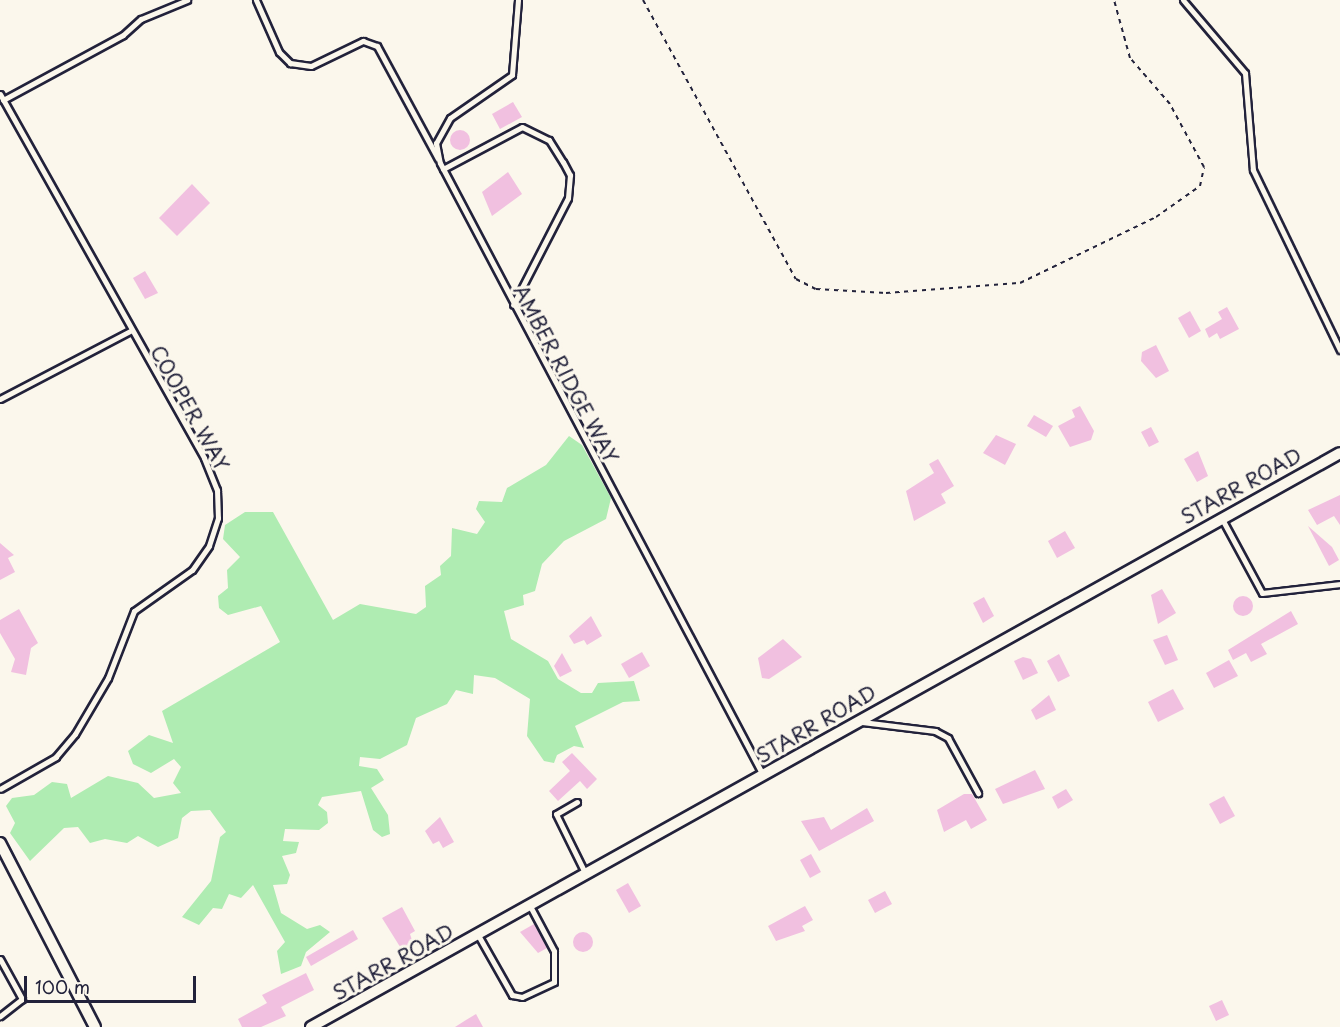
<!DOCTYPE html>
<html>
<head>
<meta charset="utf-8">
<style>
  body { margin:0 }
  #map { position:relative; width:1340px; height:1027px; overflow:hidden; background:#fbf7ec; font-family:"Playpen Sans",sans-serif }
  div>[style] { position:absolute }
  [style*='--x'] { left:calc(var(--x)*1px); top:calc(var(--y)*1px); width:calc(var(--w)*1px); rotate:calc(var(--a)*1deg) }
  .green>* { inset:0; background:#afecb2 }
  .building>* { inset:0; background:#f1c0e0 }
  .round { border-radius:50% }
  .path>* { height:2px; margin-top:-1px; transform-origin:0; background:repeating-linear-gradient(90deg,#22223b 0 4.5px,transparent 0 9px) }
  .roads { filter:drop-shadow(2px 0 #22223b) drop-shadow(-2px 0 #22223b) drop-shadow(0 2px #22223b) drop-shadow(0 -2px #22223b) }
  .lane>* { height:5px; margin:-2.5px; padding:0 2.5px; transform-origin:2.5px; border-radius:2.5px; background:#fbf7ec }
  .street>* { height:10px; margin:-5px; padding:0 5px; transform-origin:5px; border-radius:5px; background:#fbf7ec }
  span { translate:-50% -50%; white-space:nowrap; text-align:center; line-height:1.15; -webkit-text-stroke:6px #fbf7ec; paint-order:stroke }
  .street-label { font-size:20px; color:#22223b }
  .scale { position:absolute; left:24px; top:976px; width:172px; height:27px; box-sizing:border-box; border:3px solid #22223b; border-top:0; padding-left:8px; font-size:18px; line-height:21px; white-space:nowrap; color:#22223b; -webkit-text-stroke:4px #fbf7ec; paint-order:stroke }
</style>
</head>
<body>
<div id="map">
  <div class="green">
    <i style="clip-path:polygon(569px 436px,582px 445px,611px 498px,606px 519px,564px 541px,542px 564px,535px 591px,523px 595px,524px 605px,504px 611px,511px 639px,548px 661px,558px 679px,581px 693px,592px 693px,598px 683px,634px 681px,640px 701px,623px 702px,575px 726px,584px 748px,574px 746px,557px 755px,554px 763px,544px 761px,527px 736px,530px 699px,495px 678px,474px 675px,473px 694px,456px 690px,447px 704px,416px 718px,407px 745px,380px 759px,360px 757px,359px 766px,377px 769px,384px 780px,371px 788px,388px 815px,390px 834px,382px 837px,373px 830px,361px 791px,322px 797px,318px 805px,327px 812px,328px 823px,319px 830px,285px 829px,283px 841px,299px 842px,296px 853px,282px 856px,290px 875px,287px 884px,273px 885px,281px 913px,307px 929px,320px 925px,330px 932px,306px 952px,301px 966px,281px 974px,277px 951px,285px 942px,253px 885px,241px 898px,229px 894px,222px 909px,213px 908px,199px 925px,182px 917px,211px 881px,220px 837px,226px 832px,210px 810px,191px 811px,182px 818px,178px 838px,158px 847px,138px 836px,127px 843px,105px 839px,90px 843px,78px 827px,64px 828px,30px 861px,10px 833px,15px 823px,6px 806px,12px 798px,34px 795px,52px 782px,67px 784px,71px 798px,108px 776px,138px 783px,154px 798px,181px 793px,173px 783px,181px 767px,174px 759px,151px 773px,133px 764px,128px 751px,149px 735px,173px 743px,162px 711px,280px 642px,261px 606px,228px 615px,219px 608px,218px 596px,228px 588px,227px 570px,240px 557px,223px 539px,225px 525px,245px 512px,273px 512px,333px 620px,360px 604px,416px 614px,426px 607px,425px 586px,441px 575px,440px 566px,451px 556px,452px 528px,477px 534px,485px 522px,476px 509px,479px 501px,502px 502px,507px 488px,546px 465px)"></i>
  </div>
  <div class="building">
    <i style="clip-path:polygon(513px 102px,522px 117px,500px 129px,492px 114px)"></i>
    <i class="round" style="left:450px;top:130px;width:20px;height:20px"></i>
    <i style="clip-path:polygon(508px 172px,522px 194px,492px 216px,482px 192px)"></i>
    <i style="clip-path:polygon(192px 184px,210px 203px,177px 236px,159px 218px)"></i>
    <i style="clip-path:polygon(145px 271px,158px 293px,145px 299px,133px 278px)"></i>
    <i style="clip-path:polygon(1227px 307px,1239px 329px,1220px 339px,1217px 333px,1209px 338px,1205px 329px,1222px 319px,1218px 312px)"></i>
    <i style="clip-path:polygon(1190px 311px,1201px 331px,1189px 338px,1178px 318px)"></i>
    <i style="clip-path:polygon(1156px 345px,1169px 371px,1156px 378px,1141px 361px,1142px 352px)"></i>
    <i style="clip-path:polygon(1080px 406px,1094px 431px,1091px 440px,1070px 447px,1058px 426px,1075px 417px,1072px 410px)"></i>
    <i style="clip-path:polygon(1034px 415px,1053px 426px,1046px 437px,1027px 426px)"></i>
    <i style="clip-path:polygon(1151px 427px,1159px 442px,1149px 447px,1141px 432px)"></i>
    <i style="clip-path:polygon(996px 435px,1016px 444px,1005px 465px,983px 453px)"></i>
    <i style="clip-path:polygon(1198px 451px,1208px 476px,1197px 482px,1184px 459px)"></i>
    <i style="clip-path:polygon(938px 459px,954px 486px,941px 494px,946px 503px,914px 521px,906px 491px,934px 473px,929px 464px)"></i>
    <i style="clip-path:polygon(1340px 495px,1340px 525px,1334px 516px,1317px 525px,1308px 510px)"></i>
    <i style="clip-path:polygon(1308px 526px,1332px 547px,1339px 560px,1329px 566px)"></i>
    <i style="clip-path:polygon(1065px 531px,1075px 548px,1057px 558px,1048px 541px)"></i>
    <i style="clip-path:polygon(0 543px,14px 555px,8px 558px,15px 572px,0 580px)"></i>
    <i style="clip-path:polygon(1162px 589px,1176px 613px,1158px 624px,1151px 595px)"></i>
    <i class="round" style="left:1233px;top:596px;width:20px;height:20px"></i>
    <i style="clip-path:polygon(984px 597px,994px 616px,983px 623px,973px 603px)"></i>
    <i style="clip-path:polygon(19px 609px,38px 643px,31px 648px,26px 675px,11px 672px,15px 659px,0 633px,0 620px)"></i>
    <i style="clip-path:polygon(1291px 611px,1298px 624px,1261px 644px,1267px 654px,1251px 662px,1246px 653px,1233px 660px,1228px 650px)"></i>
    <i style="clip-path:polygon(591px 616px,602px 636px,587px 645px,584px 640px,574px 644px,569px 636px)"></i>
    <i style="clip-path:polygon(1167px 635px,1178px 660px,1165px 665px,1153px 640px)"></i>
    <i style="clip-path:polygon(783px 639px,802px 657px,769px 679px,762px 678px,758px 658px)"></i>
    <i style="clip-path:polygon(642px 652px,650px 666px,629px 678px,621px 664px)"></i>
    <i style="clip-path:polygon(562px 653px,572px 671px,560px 677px,554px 666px)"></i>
    <i style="clip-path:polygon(1059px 654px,1070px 676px,1058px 682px,1047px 661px)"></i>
    <i style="clip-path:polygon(1023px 657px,1031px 659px,1038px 673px,1023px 680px,1014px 661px)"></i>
    <i style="clip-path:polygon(1229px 660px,1238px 676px,1214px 688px,1206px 673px)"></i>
    <i style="clip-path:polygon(1173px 689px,1184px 709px,1158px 722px,1148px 702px)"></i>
    <i style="clip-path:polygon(1049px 695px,1056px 710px,1036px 720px,1031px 710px)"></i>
    <i style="clip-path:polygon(572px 753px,597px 779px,587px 789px,580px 781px,558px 801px,549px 791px,570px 771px,562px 762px)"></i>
    <i style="clip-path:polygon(1035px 770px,1045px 789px,1003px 804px,995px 789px)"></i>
    <i style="clip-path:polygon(1066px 789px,1073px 800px,1058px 809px,1052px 797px)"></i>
    <i style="clip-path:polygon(964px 794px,972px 794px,987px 820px,971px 829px,966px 820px,944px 832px,937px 810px)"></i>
    <i style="clip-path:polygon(1224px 796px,1235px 816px,1220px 824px,1209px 804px)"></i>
    <i style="clip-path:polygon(867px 808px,874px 821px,819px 851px,801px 821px,824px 817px,831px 830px)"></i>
    <i style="clip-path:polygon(440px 817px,454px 842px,443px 848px,439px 841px,433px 844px,425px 831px)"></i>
    <i style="clip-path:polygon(811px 854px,821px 872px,810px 878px,800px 860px)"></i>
    <i style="clip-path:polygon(628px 883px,641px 906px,629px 913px,616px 890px)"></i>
    <i style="clip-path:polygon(885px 891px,892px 904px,875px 913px,868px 900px)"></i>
    <i style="clip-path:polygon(805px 906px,813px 920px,802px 926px,805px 931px,776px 941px,768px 926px)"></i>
    <i style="clip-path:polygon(402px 907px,415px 931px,410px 934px,413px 943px,402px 950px,382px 918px)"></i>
    <i style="clip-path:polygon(534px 924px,547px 948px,538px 953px,520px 932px)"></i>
    <i style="clip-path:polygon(353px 930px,358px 939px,311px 966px,306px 957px)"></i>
    <i class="round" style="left:573px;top:932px;width:20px;height:20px"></i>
    <i style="clip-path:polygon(306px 973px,314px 990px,281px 1007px,286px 1016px,261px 1027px,242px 1027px,238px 1019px,267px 1003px,262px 995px)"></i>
    <i style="clip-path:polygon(1222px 1000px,1229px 1015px,1216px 1021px,1209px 1006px)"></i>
    <i style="clip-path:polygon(476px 1014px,483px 1027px,455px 1027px,466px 1020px)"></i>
  </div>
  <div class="path">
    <i style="--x:643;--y:0;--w:318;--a:61.3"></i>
    <i style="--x:796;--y:279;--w:22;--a:27"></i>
    <i style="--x:816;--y:289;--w:70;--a:3.3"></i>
    <i style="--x:886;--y:293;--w:134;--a:-4.3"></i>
    <i style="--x:1020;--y:283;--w:151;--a:-25.9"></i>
    <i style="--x:1156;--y:217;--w:54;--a:-35.2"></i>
    <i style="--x:1200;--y:186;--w:19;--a:-78"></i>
    <i style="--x:1204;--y:167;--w:72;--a:-118.4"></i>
    <i style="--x:1170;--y:104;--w:61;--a:-131"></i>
    <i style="--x:1130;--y:58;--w:60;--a:-105.4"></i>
  </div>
  <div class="roads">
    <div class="lane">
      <i style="--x:256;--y:0;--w:57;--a:66.1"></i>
      <i style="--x:279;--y:52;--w:16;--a:45"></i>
      <i style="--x:290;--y:63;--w:21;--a:8"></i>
      <i style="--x:311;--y:66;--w:58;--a:-25.7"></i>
      <i style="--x:363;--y:41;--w:15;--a:20"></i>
      <i style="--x:377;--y:46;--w:128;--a:61.6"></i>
      <i style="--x:518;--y:0;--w:75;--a:94.6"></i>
      <i style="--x:512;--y:75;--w:75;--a:145.3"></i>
      <i style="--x:450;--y:118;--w:29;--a:119"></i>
      <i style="--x:436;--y:143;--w:20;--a:79"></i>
      <i style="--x:440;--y:163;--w:692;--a:62.18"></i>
      <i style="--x:1183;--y:0;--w:96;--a:49.7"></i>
      <i style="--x:1245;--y:73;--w:97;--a:85.3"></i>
      <i style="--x:1253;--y:170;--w:200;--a:64.2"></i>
      <i style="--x:0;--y:94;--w:417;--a:60.7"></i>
      <i style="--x:204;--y:458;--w:35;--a:68"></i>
      <i style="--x:217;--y:490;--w:28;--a:88"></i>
      <i style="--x:218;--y:518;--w:29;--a:108"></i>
      <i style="--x:209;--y:546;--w:29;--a:125"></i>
      <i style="--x:192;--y:570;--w:71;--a:144.7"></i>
      <i style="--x:134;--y:611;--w:72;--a:111.2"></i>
      <i style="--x:108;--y:678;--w:65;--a:120.5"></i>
      <i style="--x:75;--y:734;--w:30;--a:130"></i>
      <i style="--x:56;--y:757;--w:64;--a:150.3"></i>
      <i style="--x:3;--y:100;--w:136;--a:-28.4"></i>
      <i style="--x:123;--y:35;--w:24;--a:-42"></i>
      <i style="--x:141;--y:19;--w:50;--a:-22.4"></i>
      <i style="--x:443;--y:169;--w:89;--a:-28"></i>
      <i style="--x:522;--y:127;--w:30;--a:26"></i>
      <i style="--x:549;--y:140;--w:26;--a:58"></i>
      <i style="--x:563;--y:162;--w:15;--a:62"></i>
      <i style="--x:570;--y:175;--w:23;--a:95"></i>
      <i style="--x:568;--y:198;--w:120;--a:117.2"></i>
      <i style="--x:0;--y:399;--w:147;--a:-27.6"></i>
      <i style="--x:1222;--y:519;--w:84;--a:61.6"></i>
      <i style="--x:1262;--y:593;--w:79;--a:-6.6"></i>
      <i style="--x:862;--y:722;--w:74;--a:7"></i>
      <i style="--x:935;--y:731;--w:15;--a:28"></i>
      <i style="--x:948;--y:738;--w:63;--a:61.4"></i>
      <i style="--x:577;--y:802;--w:24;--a:150"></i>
      <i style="--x:556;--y:814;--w:66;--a:63.8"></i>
      <i style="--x:478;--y:935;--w:69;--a:60.5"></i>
      <i style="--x:512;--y:995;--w:10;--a:11"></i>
      <i style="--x:522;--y:997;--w:35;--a:-25"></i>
      <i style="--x:554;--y:982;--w:31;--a:-90"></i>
      <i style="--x:554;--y:951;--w:51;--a:-118.1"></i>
      <i style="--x:0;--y:959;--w:46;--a:61.2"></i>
      <i style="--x:22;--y:999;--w:28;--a:142"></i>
    </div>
    <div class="street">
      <i style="--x:0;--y:843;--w:207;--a:62.7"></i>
      <i style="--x:311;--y:1027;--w:1178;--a:-29.15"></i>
    </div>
  </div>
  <div class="street-label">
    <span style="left:566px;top:374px;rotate:62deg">AMBER RIDGE WAY</span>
    <span style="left:190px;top:408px;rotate:61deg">COOPER WAY</span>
    <span style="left:1241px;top:486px;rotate:-29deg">STARR ROAD</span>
    <span style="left:816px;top:724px;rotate:-30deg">STARR ROAD</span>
    <span style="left:393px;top:962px;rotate:-29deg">STARR ROAD</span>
  </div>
  <div class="scale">100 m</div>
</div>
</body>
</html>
